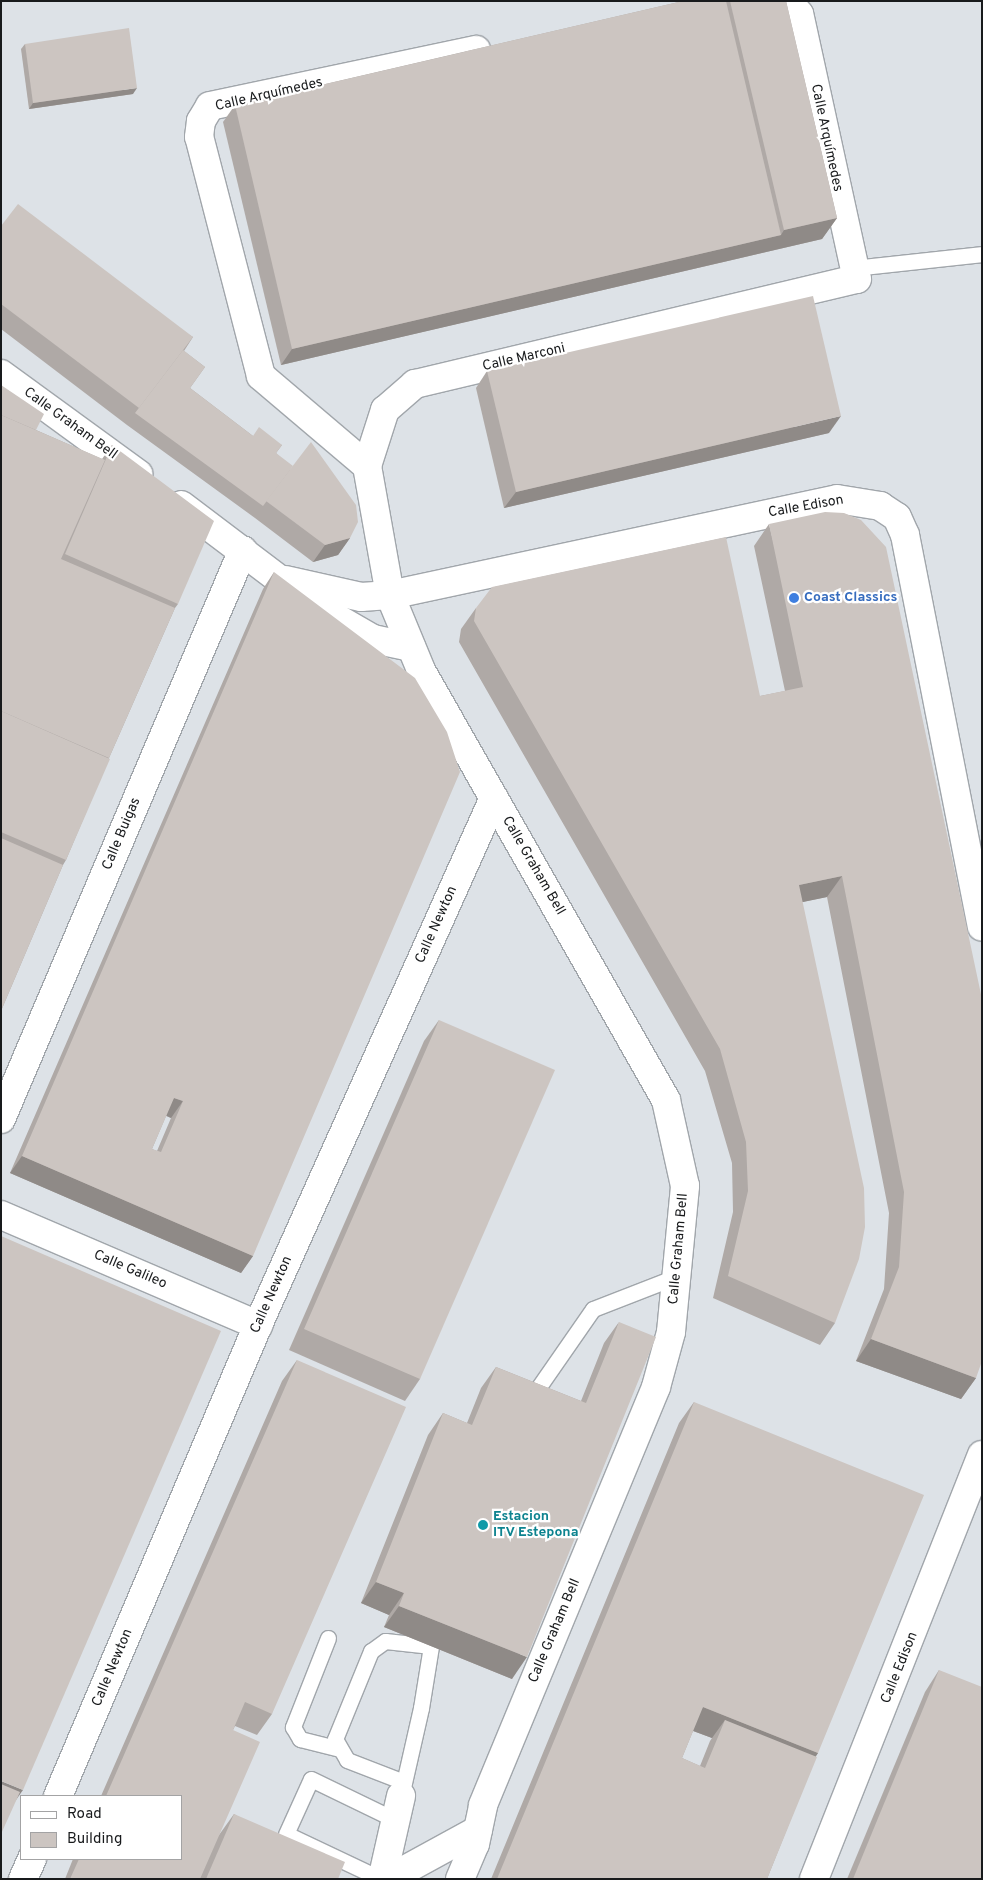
<!DOCTYPE html>
<html>
<head>
<meta charset="utf-8">
<style>
  body { margin:0 }
  #map { position:relative; width:983px; height:1880px; overflow:hidden; background:#dde2e7; font-family:Overpass,sans-serif }
  div>[style] { position:absolute }
  [style*='--x'] { left:calc(var(--x)*1px); top:calc(var(--y)*1px); width:calc(var(--w)*1px); rotate:calc(var(--a)*1deg) }
  .roads { filter:drop-shadow(1px 0 #a1a6ab) drop-shadow(-1px 0 #a1a6ab) drop-shadow(0 1px #a1a6ab) drop-shadow(0 -1px #a1a6ab) }
  .service>* { height:15px; margin:-7.5px; padding:0 7.5px; transform-origin:7.5px; border-radius:7.5px; background:#fff }
  .minor>* { height:28px; margin:-14px; padding:0 14px; transform-origin:14px; border-radius:14px; background:#fff }
  .wall>* { inset:0; background:#afa9a6 }
  .shaded-wall>* { inset:0; background:#8f8a87 }
  .building>* { inset:0; background:#ccc5c1 }
  .dots>* { width:14px; height:14px; translate:-50% -50%; box-sizing:border-box; border:2px solid #fff; border-radius:50% }
  span { translate:-50% -50%; white-space:nowrap; text-align:center; line-height:1.15; -webkit-text-stroke:4.5px #fff; paint-order:stroke }
  .street-label { font-size:14px; color:#181a1c }
  .shop-label { font-size:14px; color:#366cbe; font-weight:700 }
  .left { translate:0 -50%; text-align:left }
  .culture-label { font-size:14px; color:#0d838f; font-weight:700 }
  .frame { position:absolute; inset:0; border:2px solid #181a1c; pointer-events:none }
  .legend { position:absolute; left:20px; top:1795px; width:162px; height:65px; box-sizing:border-box; background:#fff; border:1px solid #a3a3a4; margin:0; padding:6px 9px; list-style:none; font-size:15px; color:#181a1c }
  .legend li { display:flex; align-items:center; gap:10px; height:25px }
  .legend b { width:25px; border:1px solid #a3a3a4 }
</style>
</head>
<body>
<div id="map">
  <div class="roads">
    <div class="service">
      <i style="--x:854;--y:268;--w:129;--a:-6.2"></i>
      <i style="--x:529;--y:1401;--w:112;--a:-55.2"></i>
      <i style="--x:593;--y:1309;--w:91;--a:-21.2"></i>
      <i style="--x:328;--y:1638;--w:96;--a:111.5"></i>
      <i style="--x:293;--y:1727;--w:14;--a:60"></i>
      <i style="--x:300;--y:1739;--w:38;--a:14"></i>
      <i style="--x:401;--y:1796;--w:90;--a:-77.2"></i>
      <i style="--x:421;--y:1708;--w:63;--a:-80.8"></i>
      <i style="--x:431;--y:1646;--w:46;--a:-173.8"></i>
      <i style="--x:385;--y:1641;--w:17;--a:144"></i>
      <i style="--x:371;--y:1651;--w:95;--a:112.2"></i>
      <i style="--x:335;--y:1739;--w:24;--a:60"></i>
      <i style="--x:347;--y:1760;--w:61;--a:21.1"></i>
      <i style="--x:375;--y:1876;--w:98;--a:-154.7"></i>
      <i style="--x:286;--y:1834;--w:60;--a:-65.6"></i>
      <i style="--x:311;--y:1779;--w:94;--a:25.8"></i>
    </div>
    <div class="minor">
      <i style="--x:1;--y:374;--w:170;--a:36.1"></i>
      <i style="--x:367;--y:466;--w:139;--a:-139.7"></i>
      <i style="--x:261;--y:376;--w:247;--a:-104.5"></i>
      <i style="--x:199;--y:137;--w:16;--a:-83"></i>
      <i style="--x:201;--y:121;--w:17;--a:-59"></i>
      <i style="--x:210;--y:106;--w:272;--a:-11.9"></i>
      <i style="--x:181;--y:505;--w:164;--a:37.1"></i>
      <i style="--x:312;--y:604;--w:70;--a:29.8"></i>
      <i style="--x:373;--y:639;--w:39;--a:12"></i>
      <i style="--x:285;--y:580;--w:78;--a:12.6"></i>
      <i style="--x:361;--y:597;--w:29;--a:-4"></i>
      <i style="--x:390;--y:595;--w:457;--a:-12.1"></i>
      <i style="--x:837;--y:499;--w:44;--a:9.2"></i>
      <i style="--x:880;--y:506;--w:20;--a:33"></i>
      <i style="--x:897;--y:517;--w:20;--a:66"></i>
      <i style="--x:905;--y:535;--w:399;--a:78.9"></i>
      <i style="--x:1;--y:1119;--w:618;--a:-66.96"></i>
      <i style="--x:1;--y:1215;--w:280;--a:23.2"></i>
      <i style="--x:58;--y:1796;--w:512;--a:-66.99"></i>
      <i style="--x:258;--y:1325;--w:577;--a:-65.88"></i>
      <i style="--x:384;--y:1871;--w:77;--a:-77.2"></i>
      <i style="--x:392;--y:1877;--w:98;--a:-28.7"></i>
      <i style="--x:23;--y:1879;--w:22;--a:-66"></i>
      <i style="--x:460;--y:1879;--w:38;--a:-67"></i>
      <i style="--x:475;--y:1844;--w:40;--a:-78"></i>
      <i style="--x:483;--y:1805;--w:452;--a:-67.5"></i>
      <i style="--x:656;--y:1387;--w:57;--a:-74.7"></i>
      <i style="--x:671;--y:1332;--w:147;--a:-84.5"></i>
      <i style="--x:685;--y:1186;--w:88;--a:-102.5"></i>
      <i style="--x:666;--y:1100;--w:495;--a:-119.7"></i>
      <i style="--x:421;--y:670;--w:81;--a:-112.5"></i>
      <i style="--x:390;--y:595;--w:131;--a:-100.1"></i>
      <i style="--x:367;--y:466;--w:59;--a:-72.2"></i>
      <i style="--x:385;--y:410;--w:40;--a:-41"></i>
      <i style="--x:415;--y:384;--w:454;--a:-13.4"></i>
      <i style="--x:857;--y:279;--w:271;--a:-102.3"></i>
      <i style="--x:799;--y:14;--w:17;--a:-130"></i>
      <i style="--x:814;--y:1879;--w:456;--a:-68.4"></i>
    </div>
  </div>
  <div class="wall">
    <i style="clip-path:polygon(683px 1px,786px 1px,837px 218px,822px 239px,281px 365px,223px 122px,235px 105px)"></i>
    <i style="clip-path:polygon(25px 44px,133px 94px,29px 109px,21px 49px)"></i>
    <i style="clip-path:polygon(1px 226px,193px 337px,184px 351px,205px 367px,190px 388px,253px 436px,282px 445px,276px 453px,350px 538px,338px 555px,313px 562px,255px 518px,127px 425px,1px 329px)"></i>
    <i style="clip-path:polygon(487px 371px,829px 433px,504px 508px,476px 388px)"></i>
    <i style="clip-path:polygon(1px 385px,36px 430px,102px 459px,112px 445px,178px 604px,175px 608px,109px 758px,66px 860px,63px 865px,1px 1011px)"></i>
    <i style="clip-path:polygon(769px 524px,976px 1378px,961px 1399px,856px 1361px,884px 1289px,889px 1213px,827px 897px,802px 902px,835px 1323px,820px 1345px,713px 1298px,733px 1212px,732px 1163px,705px 1071px,459px 642px,461px 629px,476px 608px,760px 696px,785px 691px,754px 546px)"></i>
    <i style="clip-path:polygon(evenodd,274px 572px,253px 1256px,241px 1273px,10px 1173px,263px 589px,274px 572px,166px 1116px,171px 1118px,157px 1151px,152px 1149px,166px 1116px)"></i>
    <i style="clip-path:polygon(439px 1020px,420px 1379px,405px 1401px,289px 1350px,424px 1041px)"></i>
    <i style="clip-path:polygon(619px 1322px,512px 1679px,384px 1627px,389px 1615px,361px 1603px,428px 1435px,443px 1413px,467px 1423px,481px 1388px,496px 1367px,581px 1401px,604px 1343px)"></i>
    <i style="clip-path:polygon(297px 1360px,272px 1714px,257px 1735px,235px 1726px,233px 1730px,219px 1835px,234px 1814px,338px 1879px,65px 1879px,73px 1859px,181px 1859px,181px 1796px,101px 1796px,282px 1381px)"></i>
    <i style="clip-path:polygon(evenodd,694px 1402px,818px 1753px,816px 1756px,767px 1879px,491px 1879px,679px 1423px,694px 1402px,693px 1731px,712px 1738px,710px 1741px,700px 1766px,682px 1758px,693px 1731px)"></i>
    <i style="clip-path:polygon(939px 1670px,982px 1879px,847px 1879px,925px 1692px)"></i>
  </div>
  <div class="shaded-wall">
    <i style="clip-path:polygon(137px 88px,133px 94px,29px 109px,33px 103px)"></i>
    <i style="clip-path:polygon(837px 218px,822px 239px,281px 365px,292px 349px,781px 235px,784px 230px)"></i>
    <i style="clip-path:polygon(841px 416px,829px 433px,504px 508px,516px 492px)"></i>
    <i style="clip-path:polygon(350px 538px,338px 555px,313px 562px,325px 545px)"></i>
    <i style="clip-path:polygon(842px 876px,827px 897px,784px 906px,799px 885px)"></i>
    <i style="clip-path:polygon(174px 1098px,183px 1101px,171px 1118px,163px 1114px)"></i>
    <i style="clip-path:polygon(22px 1156px,253px 1256px,241px 1273px,10px 1173px)"></i>
    <i style="clip-path:polygon(871px 1339px,976px 1378px,961px 1399px,856px 1361px)"></i>
    <i style="clip-path:polygon(376px 1582px,404px 1593px,389px 1615px,361px 1603px)"></i>
    <i style="clip-path:polygon(399px 1606px,527px 1657px,512px 1679px,384px 1627px)"></i>
    <i style="clip-path:polygon(703px 1707px,818px 1753px,803px 1775px,725px 1720px,712px 1738px,688px 1729px)"></i>
    <i style="clip-path:polygon(1px 1781px,23px 1790px,11px 1807px,1px 1802px)"></i>
  </div>
  <div class="building">
    <i style="clip-path:polygon(683px 1px,726px 1px,781px 235px,292px 349px,235px 105px)"></i>
    <i style="clip-path:polygon(730px 1px,786px 1px,837px 218px,784px 230px)"></i>
    <i style="clip-path:polygon(129px 28px,137px 88px,33px 103px,25px 44px)"></i>
    <i style="clip-path:polygon(18px 204px,193px 337px,139px 408px,1px 304px,1px 226px)"></i>
    <i style="clip-path:polygon(813px 296px,841px 416px,516px 492px,487px 371px)"></i>
    <i style="clip-path:polygon(183px 350px,205px 367px,190px 388px,253px 436px,259px 427px,282px 445px,276px 453px,293px 466px,263px 506px,135px 413px)"></i>
    <i style="clip-path:polygon(1px 385px,44px 414px,36px 430px,1px 415px)"></i>
    <i style="clip-path:polygon(1px 415px,105px 460px,61px 559px,175px 608px,109px 758px,1px 711px)"></i>
    <i style="clip-path:polygon(311px 442px,356px 505px,358px 522px,350px 538px,325px 545px,266px 501px)"></i>
    <i style="clip-path:polygon(112px 445px,214px 521px,178px 604px,65px 554px)"></i>
    <i style="clip-path:polygon(825px 512px,844px 513px,861px 520px,886px 547px,982px 999px,982px 1361px,976px 1378px,871px 1339px,899px 1267px,904px 1192px,842px 876px,799px 885px,864px 1188px,865px 1227px,859px 1259px,835px 1323px,728px 1276px,748px 1191px,746px 1142px,720px 1049px,474px 621px,476px 608px,492px 587px,726px 537px,760px 696px,803px 687px,769px 524px)"></i>
    <i style="clip-path:polygon(evenodd,274px 572px,415px 678px,447px 732px,460px 772px,253px 1256px,22px 1156px,274px 572px,174px 1098px,183px 1101px,161px 1152px,152px 1149px,174px 1098px)"></i>
    <i style="clip-path:polygon(1px 711px,110px 759px,66px 860px,1px 832px)"></i>
    <i style="clip-path:polygon(1px 838px,63px 865px,1px 1011px)"></i>
    <i style="clip-path:polygon(439px 1020px,555px 1070px,420px 1379px,304px 1329px)"></i>
    <i style="clip-path:polygon(1px 1236px,221px 1331px,23px 1790px,1px 1781px)"></i>
    <i style="clip-path:polygon(619px 1322px,656px 1337px,527px 1657px,399px 1606px,404px 1593px,376px 1582px,443px 1413px,472px 1425px,496px 1367px,586px 1403px)"></i>
    <i style="clip-path:polygon(297px 1360px,406px 1407px,272px 1714px,245px 1702px,233px 1730px,260px 1742px,200px 1879px,70px 1879px,79px 1859px,181px 1859px,181px 1796px,106px 1796px)"></i>
    <i style="clip-path:polygon(694px 1402px,924px 1495px,818px 1753px,703px 1707px,682px 1758px,705px 1768px,725px 1720px,817px 1757px,767px 1879px,497px 1879px)"></i>
    <i style="clip-path:polygon(939px 1670px,982px 1687px,982px 1879px,853px 1879px)"></i>
    <i style="clip-path:polygon(1px 1784px,20px 1792px,1px 1834px)"></i>
    <i style="clip-path:polygon(234px 1814px,345px 1862px,338px 1879px,206px 1879px)"></i>
  </div>
  <div class="dots">
    <i style="left:794px;top:598px;background:#3f7fe0"></i>
    <i style="left:483px;top:1525px;background:#0f9aa8"></i>
  </div>
  <div class="street-label">
    <span style="left:269px;top:95px;rotate:-13deg">Calle Arquímedes</span>
    <span style="left:826px;top:138px;rotate:78deg">Calle Arquímedes</span>
    <span style="left:524px;top:358px;rotate:-13deg">Calle Marconi</span>
    <span style="left:70px;top:424px;rotate:36deg">Calle Graham Bell</span>
    <span style="left:806px;top:507px;rotate:-10deg">Calle Edison</span>
    <span style="left:122px;top:834px;rotate:-67deg">Calle Buigas</span>
    <span style="left:533px;top:866px;rotate:60deg">Calle Graham Bell</span>
    <span style="left:437px;top:925px;rotate:-66deg">Calle Newton</span>
    <span style="left:679px;top:1249px;rotate:-85deg">Calle Graham Bell</span>
    <span style="left:130px;top:1270px;rotate:23deg">Calle Galileo</span>
    <span style="left:272px;top:1295px;rotate:-66deg">Calle Newton</span>
    <span style="left:555px;top:1631px;rotate:-67deg">Calle Graham Bell</span>
    <span style="left:113px;top:1668px;rotate:-67deg">Calle Newton</span>
    <span style="left:900px;top:1668px;rotate:-68deg">Calle Edison</span>
  </div>
  <div class="shop-label">
    <span class="left" style="left:804px;top:598px">Coast Classics</span>
  </div>
  <div class="culture-label">
    <span class="left" style="left:493px;top:1525px">Estacion<br>ITV Estepona</span>
  </div>
  <div class="frame"></div>
  <ul class="legend">
  <li><b style="height:6px;background:#fff"></b>Road</li>
  <li><b style="height:14px;background:#ccc5c1"></b>Building</li>
  </ul>
</div>
</body>
</html>
